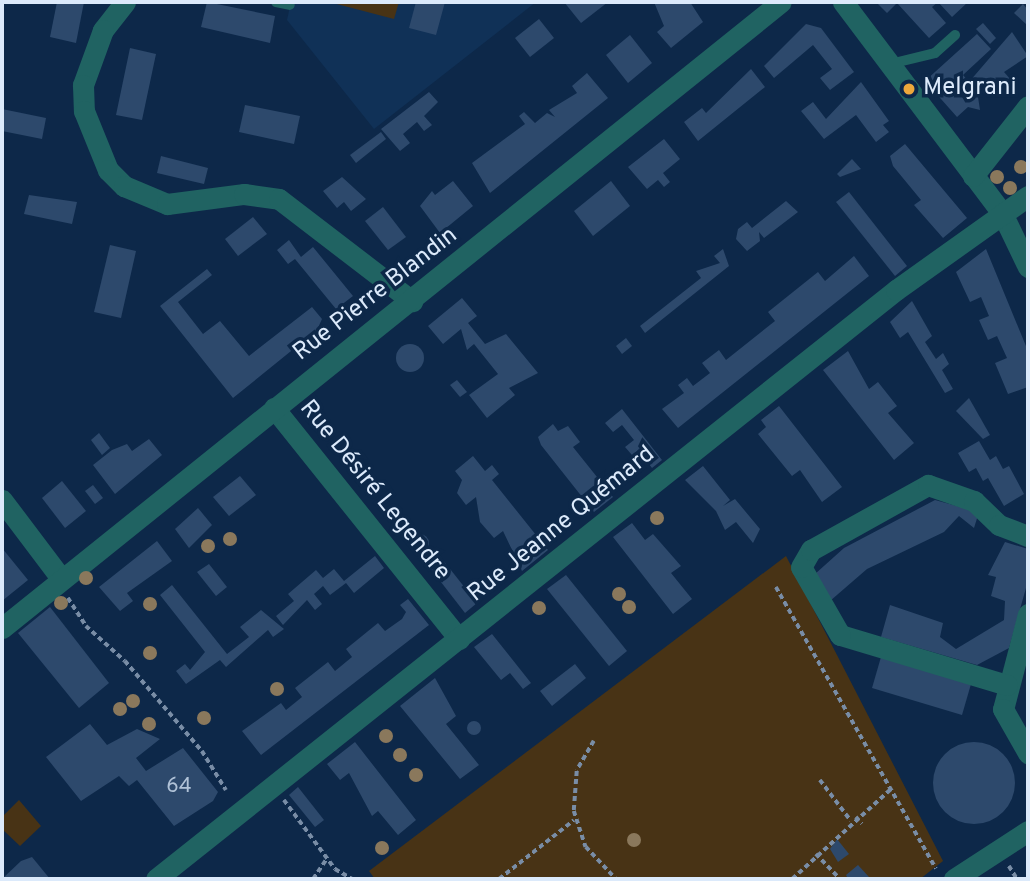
<!DOCTYPE html>
<html>
<head>
<meta charset="utf-8">
<style>
  body { margin:0 }
  #map { position:relative; width:1030px; height:881px; overflow:hidden; background:#0d2849; font-family:Overpass,sans-serif }
  div>[style] { position:absolute }
  [style*='--x'] { left:calc(var(--x)*1px); top:calc(var(--y)*1px); width:calc(var(--w)*1px); rotate:calc(var(--a)*1deg) }
  .built>* { inset:0; background:#103157 }
  .green>* { inset:0; background:#483315 }
  .building>* { inset:0; background:#2d496c }
  .round { border-radius:50% }
  .path>* { height:3.5px; margin-top:-1.75px; transform-origin:0; background:repeating-linear-gradient(90deg,#798da6 0 5px,transparent 0 8.5px) }
  .service>* { height:10px; margin:-5px; padding:0 5px; transform-origin:5px; border-radius:5px; background:#206362 }
  .minor>* { height:21px; margin:-10.5px; padding:0 10.5px; transform-origin:10.5px; border-radius:10.5px; background:#206362 }
  .trees>* { width:14px; height:14px; margin:-7px; border-radius:50%; background:#8a785c }
  .dots>* { width:19px; height:19px; translate:-50% -50%; box-sizing:border-box; border:4px solid #0d2849; border-radius:50% }
  span { translate:-50% -50%; white-space:nowrap; text-align:center; line-height:1.15; -webkit-text-stroke:7px #0d2849; paint-order:stroke }
  .number-label { font-size:21px; color:#b0c2d7 }
  .number-label span { -webkit-text-stroke-width:0 }
  .poi-label { font-size:24px; color:#dceafb }
  .left { translate:0 -50%; text-align:left }
  .street-label { font-size:24px; color:#dceafb }
  .frame { position:absolute; inset:0; border:4px solid #dceafb; pointer-events:none }
</style>
</head>
<body>
<div id="map">
  <div class="built">
    <i style="clip-path:polygon(291px 2px,536px 2px,374px 129px,287px 20px)"></i>
  </div>
  <div class="green">
    <i style="clip-path:polygon(329px 2px,399px 2px,394px 19px)"></i>
    <i style="clip-path:polygon(786px 556px,943px 861px,920px 879px,375px 879px,369px 871px)"></i>
    <i style="clip-path:polygon(19px 800px,41px 826px,20px 846px,2px 829px,2px 817px)"></i>
  </div>
  <div class="building">
    <i style="clip-path:polygon(57px 2px,84px 2px,76px 43px,50px 37px)"></i>
    <i style="clip-path:polygon(207px 2px,275px 16px,270px 43px,201px 27px)"></i>
    <i style="clip-path:polygon(416px 2px,445px 2px,436px 35px,409px 28px)"></i>
    <i style="clip-path:polygon(564px 2px,608px 2px,581px 23px)"></i>
    <i style="clip-path:polygon(654px 2px,690px 2px,703px 22px,671px 48px,657px 32px,664px 26px)"></i>
    <i style="clip-path:polygon(876px 2px,968px 2px,952px 17px,938px 2px,932px 7px,946px 23px,929px 38px,897px 3px,887px 13px)"></i>
    <i style="clip-path:polygon(1023px 4px,1028px 10px,1027px 25px,1014px 13px)"></i>
    <i style="clip-path:polygon(539px 19px,554px 38px,530px 57px,515px 38px)"></i>
    <i style="clip-path:polygon(983px 23px,996px 38px,990px 44px,976px 29px)"></i>
    <i style="clip-path:polygon(806px 24px,821px 28px,854px 72px,830px 90px,820px 78px,832px 69px,813px 45px,774px 78px,764px 66px)"></i>
    <i style="clip-path:polygon(1012px 32px,1028px 56px,1004px 72px,1011px 80px,996px 94px,989px 86px,978px 97px,980px 110px,968px 107px,957px 117px,925px 81px,977px 34px,991px 49px,963px 75px,969px 82px)"></i>
    <i style="clip-path:polygon(630px 35px,652px 63px,628px 83px,606px 55px)"></i>
    <i style="clip-path:polygon(130px 48px,156px 54px,142px 120px,116px 115px)"></i>
    <i style="clip-path:polygon(751px 69px,765px 87px,698px 141px,684px 122px,702px 108px,706px 113px)"></i>
    <i style="clip-path:polygon(587px 73px,608px 98px,490px 193px,472px 163px,525px 124px,519px 116px,524px 112px,535px 123px,547px 113px,555px 117px,549px 110px,577px 93px,572px 86px)"></i>
    <i style="clip-path:polygon(861px 82px,889px 121px,883px 125px,889px 132px,876px 142px,856px 115px,824px 139px,801px 111px,813px 102px,826px 119px)"></i>
    <i style="clip-path:polygon(429px 92px,438px 102px,424px 116px,432px 125px,424px 131px,417px 122px,403px 134px,410px 143px,400px 151px,381px 129px)"></i>
    <i style="clip-path:polygon(245px 105px,300px 116px,294px 144px,239px 132px)"></i>
    <i style="clip-path:polygon(2px 109px,46px 118px,42px 139px,2px 131px)"></i>
    <i style="clip-path:polygon(381px 132px,386px 139px,356px 163px,350px 155px)"></i>
    <i style="clip-path:polygon(664px 139px,680px 159px,663px 173px,670px 182px,664px 187px,658px 180px,647px 189px,628px 167px)"></i>
    <i style="clip-path:polygon(905px 144px,967px 218px,943px 238px,914px 205px,921px 200px,893px 166px,890px 156px)"></i>
    <i style="clip-path:polygon(161px 156px,208px 168px,204px 184px,157px 173px)"></i>
    <i style="clip-path:polygon(852px 159px,861px 169px,840px 177px,837px 174px)"></i>
    <i style="clip-path:polygon(342px 177px,366px 199px,351px 211px,344px 202px,337px 208px,323px 191px)"></i>
    <i style="clip-path:polygon(453px 181px,473px 206px,440px 233px,420px 206px,432px 191px,435px 195px)"></i>
    <i style="clip-path:polygon(611px 181px,630px 206px,593px 236px,574px 211px)"></i>
    <i style="clip-path:polygon(849px 192px,907px 266px,895px 276px,836px 202px)"></i>
    <i style="clip-path:polygon(29px 195px,77px 202px,72px 224px,24px 214px)"></i>
    <i style="clip-path:polygon(786px 201px,798px 212px,764px 238px,759px 232px,760px 241px,747px 251px,736px 239px,738px 229px,747px 222px,752px 228px)"></i>
    <i style="clip-path:polygon(383px 207px,406px 237px,388px 250px,365px 221px)"></i>
    <i style="clip-path:polygon(253px 217px,267px 234px,238px 256px,225px 239px)"></i>
    <i style="clip-path:polygon(289px 240px,301px 257px,313px 247px,353px 296px,336px 309px,295px 259px,288px 264px,277px 250px)"></i>
    <i style="clip-path:polygon(110px 245px,136px 251px,121px 318px,94px 312px)"></i>
    <i style="clip-path:polygon(723px 249px,729px 266px,645px 333px,640px 326px,701px 278px,696px 271px,720px 263px,714px 256px)"></i>
    <i style="clip-path:polygon(986px 249px,1028px 351px,1028px 387px,1008px 394px,995px 363px,1007px 358px,997px 336px,988px 340px,979px 320px,989px 316px,981px 297px,970px 302px,956px 272px)"></i>
    <i style="clip-path:polygon(854px 256px,869px 276px,678px 428px,662px 409px,684px 393px,678px 385px,687px 378px,693px 386px,710px 373px,702px 363px,719px 350px,726px 360px,775px 321px,768px 312px,818px 272px,825px 281px)"></i>
    <i style="clip-path:polygon(207px 269px,212px 275px,178px 302px,203px 334px,220px 321px,249px 356px,312px 307px,322px 319px,317px 330px,233px 398px,160px 306px)"></i>
    <i style="clip-path:polygon(462px 298px,477px 316px,468px 323px,485px 344px,506px 334px,538px 373px,509px 388px,515px 395px,487px 418px,469px 395px,498px 374px,474px 344px,467px 350px,461px 329px,443px 344px,428px 326px)"></i>
    <i style="clip-path:polygon(912px 301px,932px 336px,925px 342px,936px 359px,943px 353px,949px 364px,942px 370px,953px 389px,945px 393px,908px 332px,900px 338px,890px 322px)"></i>
    <i style="clip-path:polygon(626px 338px,632px 346px,622px 354px,616px 346px)"></i>
    <i class="round" style="left:396px;top:344px;width:28px;height:28px"></i>
    <i style="clip-path:polygon(848px 351px,869px 389px,878px 382px,897px 406px,888px 413px,914px 443px,894px 460px,823px 370px)"></i>
    <i style="clip-path:polygon(457px 380px,467px 392px,460px 397px,450px 385px)"></i>
    <i style="clip-path:polygon(969px 398px,990px 435px,983px 439px,956px 411px)"></i>
    <i style="clip-path:polygon(779px 406px,842px 487px,822px 502px,800px 470px,792px 476px,758px 434px,766px 427px,761px 420px)"></i>
    <i style="clip-path:polygon(622px 409px,662px 460px,652px 468px,638px 450px,632px 455px,625px 447px,634px 440px,622px 425px,613px 432px,605px 423px)"></i>
    <i style="clip-path:polygon(553px 424px,558px 431px,568px 426px,580px 442px,573px 447px,613px 497px,594px 512px,541px 445px,538px 437px)"></i>
    <i style="clip-path:polygon(99px 433px,110px 448px,102px 455px,91px 440px)"></i>
    <i style="clip-path:polygon(149px 439px,162px 455px,115px 494px,93px 465px,112px 450px,127px 444px,132px 451px)"></i>
    <i style="clip-path:polygon(979px 441px,990px 460px,996px 456px,1003px 469px,1009px 466px,1024px 494px,1004px 506px,988px 478px,983px 481px,976px 468px,969px 472px,958px 453px)"></i>
    <i style="clip-path:polygon(473px 456px,485px 471px,492px 465px,499px 474px,492px 480px,548px 550px,522px 571px,503px 531px,494px 538px,480px 522px,476px 497px,466px 505px,457px 493px,462px 480px,455px 471px)"></i>
    <i style="clip-path:polygon(703px 466px,730px 500px,723px 506px,735px 499px,760px 529px,753px 543px,736px 522px,725px 530px,716px 511px,685px 480px)"></i>
    <i style="clip-path:polygon(240px 476px,256px 495px,229px 516px,213px 497px)"></i>
    <i style="clip-path:polygon(62px 481px,86px 511px,65px 528px,42px 498px)"></i>
    <i style="clip-path:polygon(93px 485px,103px 498px,95px 504px,85px 491px)"></i>
    <i style="clip-path:polygon(935px 500px,979px 512px,974px 528px,959px 516px,944px 532px,867px 569px,830px 601px,815px 574px,844px 548px)"></i>
    <i style="clip-path:polygon(198px 508px,212px 525px,189px 548px,175px 529px)"></i>
    <i style="clip-path:polygon(632px 523px,645px 540px,653px 534px,681px 566px,671px 573px,692px 599px,673px 614px,613px 537px)"></i>
    <i class="round" style="left:411px;top:534px;width:18px;height:18px"></i>
    <i style="clip-path:polygon(157px 541px,172px 561px,127px 593px,133px 601px,120px 611px,99px 587px)"></i>
    <i style="clip-path:polygon(1005px 542px,1028px 549px,1026px 588px,1009px 648px,977px 665px,881px 637px,890px 605px,943px 623px,940px 637px,956px 649px,1004px 620px,1005px 601px,991px 596px,996px 577px,988px 575px)"></i>
    <i style="clip-path:polygon(2px 548px,28px 580px,2px 601px)"></i>
    <i style="clip-path:polygon(439px 555px,477px 603px,465px 613px,427px 564px)"></i>
    <i style="clip-path:polygon(375px 556px,384px 568px,354px 593px,346px 583px,330px 595px,323px 586px,314px 594px,322px 604px,315px 610px,307px 600px,283px 625px,276px 616px,294px 601px,288px 594px,316px 570px,323px 578px,334px 569px,344px 581px)"></i>
    <i style="clip-path:polygon(209px 564px,227px 587px,216px 596px,197px 572px)"></i>
    <i style="clip-path:polygon(566px 575px,627px 651px,609px 666px,547px 589px)"></i>
    <i style="clip-path:polygon(172px 585px,227px 654px,249px 637px,240px 627px,261px 610px,284px 629px,273px 637px,268px 630px,226px 667px,220px 660px,186px 684px,176px 671px,185px 664px,190px 670px,205px 652px,160px 595px)"></i>
    <i style="clip-path:polygon(408px 599px,429px 625px,261px 755px,242px 731px,281px 703px,286px 710px,302px 697px,295px 688px,328px 662px,335px 671px,352px 657px,346px 649px,378px 623px,385px 631px,402px 619px,406px 612px,400px 605px)"></i>
    <i style="clip-path:polygon(50px 607px,109px 683px,79px 708px,18px 633px)"></i>
    <i style="clip-path:polygon(492px 634px,531px 683px,523px 689px,510px 673px,501px 680px,474px 647px)"></i>
    <i style="clip-path:polygon(881px 657px,971px 684px,962px 715px,872px 688px)"></i>
    <i style="clip-path:polygon(575px 664px,586px 678px,552px 706px,540px 691px)"></i>
    <i style="clip-path:polygon(435px 678px,456px 716px,446px 724px,479px 765px,460px 779px,400px 706px)"></i>
    <i class="round" style="left:467px;top:721px;width:14px;height:14px"></i>
    <i style="clip-path:polygon(90px 724px,107px 745px,137px 729px,160px 739px,136px 758px,146px 771px,183px 748px,218px 792px,213px 801px,174px 826px,137px 780px,129px 786px,119px 776px,81px 801px,46px 757px)"></i>
    <i class="round" style="left:933px;top:742px;width:82px;height:82px"></i>
    <i style="clip-path:polygon(355px 742px,416px 820px,398px 835px,378px 811px,372px 816px,349px 773px,340px 780px,327px 764px)"></i>
    <i style="clip-path:polygon(298px 787px,324px 820px,315px 827px,289px 795px)"></i>
    <i style="clip-path:polygon(837px 839px,849px 854px,838px 862px,830px 849px)"></i>
    <i style="clip-path:polygon(32px 857px,50px 879px,2px 879px,21px 861px)"></i>
    <i style="clip-path:polygon(858px 865px,869px 877px,848px 879px,846px 875px)"></i>
  </div>
  <div class="path">
    <i style="--x:776;--y:587;--w:324;--a:60.4"></i>
    <i style="--x:68;--y:598;--w:33;--a:57"></i>
    <i style="--x:86;--y:626;--w:52;--a:41.9"></i>
    <i style="--x:125;--y:661;--w:118;--a:49.5"></i>
    <i style="--x:202;--y:751;--w:46;--a:58.4"></i>
    <i style="--x:594;--y:741;--w:34;--a:120"></i>
    <i style="--x:577;--y:771;--w:40;--a:94.3"></i>
    <i style="--x:574;--y:811;--w:38;--a:72"></i>
    <i style="--x:586;--y:847;--w:44;--a:46.8"></i>
    <i style="--x:820;--y:780;--w:51;--a:52.9"></i>
    <i style="--x:284;--y:800;--w:86;--a:53.5"></i>
    <i style="--x:335;--y:869;--w:20;--a:30"></i>
    <i style="--x:856;--y:817;--w:9;--a:49"></i>
    <i style="--x:816;--y:854;--w:35;--a:46"></i>
    <i style="--x:1009;--y:866;--w:15;--a:58"></i>
    <i style="--x:313;--y:879;--w:25;--a:-56"></i>
    <i style="--x:499;--y:879;--w:95;--a:-38.2"></i>
    <i style="--x:792;--y:879;--w:134;--a:-42.3"></i>
  </div>
  <div class="service">
    <i style="--x:276;--y:2;--w:14;--a:12"></i>
    <i style="--x:890;--y:64;--w:46;--a:-13.7"></i>
    <i style="--x:935;--y:53;--w:27;--a:-42"></i>
  </div>
  <div class="minor">
    <i style="--x:125;--y:2;--w:36;--a:128"></i>
    <i style="--x:103;--y:30;--w:59;--a:110"></i>
    <i style="--x:83;--y:85;--w:26;--a:88"></i>
    <i style="--x:84;--y:111;--w:64;--a:67.9"></i>
    <i style="--x:108;--y:170;--w:23;--a:45"></i>
    <i style="--x:124;--y:186;--w:47;--a:22.7"></i>
    <i style="--x:167;--y:204;--w:78;--a:-7.4"></i>
    <i style="--x:244;--y:194;--w:35;--a:8"></i>
    <i style="--x:279;--y:199;--w:168;--a:37.5"></i>
    <i style="--x:843;--y:2;--w:264;--a:53"></i>
    <i style="--x:1002;--y:213;--w:60;--a:64.3"></i>
    <i style="--x:973;--y:176;--w:89;--a:-51.8"></i>
    <i style="--x:274;--y:408;--w:296;--a:51.3"></i>
    <i style="--x:2;--y:500;--w:96;--a:53"></i>
    <i style="--x:1028;--y:614;--w:98;--a:104.7"></i>
    <i style="--x:1003;--y:709;--w:51;--a:60.4"></i>
    <i style="--x:2;--y:628;--w:999;--a:-38.79"></i>
    <i style="--x:1007;--y:685;--w:174;--a:-163.3"></i>
    <i style="--x:840;--y:635;--w:78;--a:-119.8"></i>
    <i style="--x:801;--y:567;--w:20;--a:-60"></i>
    <i style="--x:811;--y:550;--w:134;--a:-29.1"></i>
    <i style="--x:928;--y:485;--w:49;--a:19.2"></i>
    <i style="--x:974;--y:501;--w:35;--a:44"></i>
    <i style="--x:999;--y:525;--w:31;--a:21"></i>
    <i style="--x:156;--y:879;--w:946;--a:-38.52"></i>
    <i style="--x:896;--y:290;--w:162;--a:-35.5"></i>
    <i style="--x:954;--y:879;--w:88;--a:-33"></i>
  </div>
  <div class="trees">
    <i style="left:1021px;top:167px"></i>
    <i style="left:997px;top:177px"></i>
    <i style="left:1010px;top:188px"></i>
    <i style="left:657px;top:518px"></i>
    <i style="left:230px;top:539px"></i>
    <i style="left:208px;top:546px"></i>
    <i style="left:86px;top:578px"></i>
    <i style="left:619px;top:594px"></i>
    <i style="left:61px;top:603px"></i>
    <i style="left:150px;top:604px"></i>
    <i style="left:629px;top:607px"></i>
    <i style="left:539px;top:608px"></i>
    <i style="left:150px;top:653px"></i>
    <i style="left:277px;top:689px"></i>
    <i style="left:133px;top:701px"></i>
    <i style="left:120px;top:709px"></i>
    <i style="left:204px;top:718px"></i>
    <i style="left:149px;top:724px"></i>
    <i style="left:386px;top:736px"></i>
    <i style="left:400px;top:755px"></i>
    <i style="left:416px;top:775px"></i>
    <i style="left:634px;top:840px"></i>
    <i style="left:382px;top:848px"></i>
  </div>
  <div class="dots">
    <i style="left:909px;top:89px;background:#eda83c"></i>
  </div>
  <div class="number-label">
    <span style="left:179px;top:787px">64</span>
  </div>
  <div class="poi-label">
    <span class="left" style="left:923px;top:89px">Melgrani</span>
  </div>
  <div class="street-label">
    <span style="left:376px;top:295px;rotate:-38deg">Rue Pierre Blandin</span>
    <span style="left:374px;top:491px;rotate:51deg">Rue Désiré Legendre</span>
    <span style="left:562px;top:525px;rotate:-39deg">Rue Jeanne Quémard</span>
  </div>
  <div class="frame"></div>
</div>
</body>
</html>
